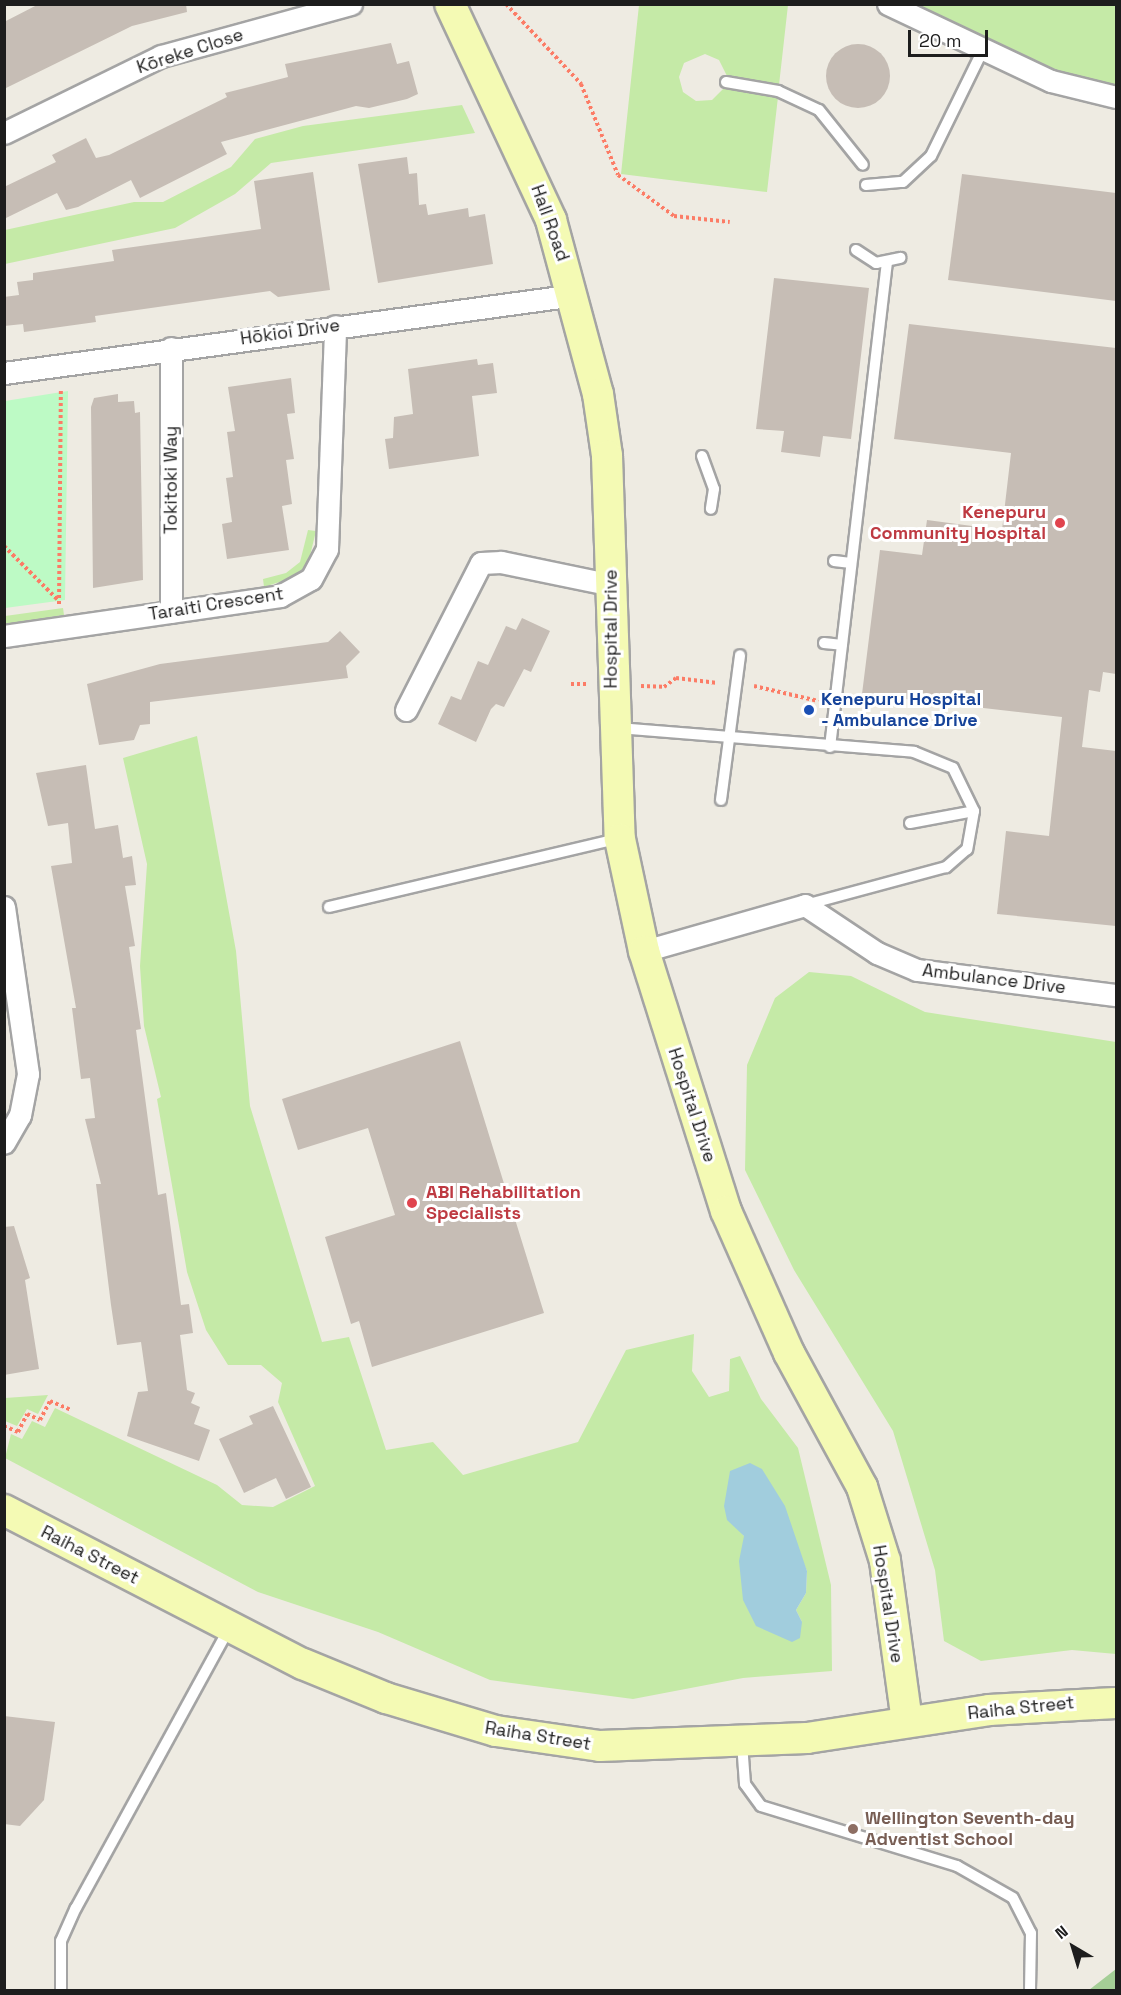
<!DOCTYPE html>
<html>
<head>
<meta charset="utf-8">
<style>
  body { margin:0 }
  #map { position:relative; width:1121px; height:1995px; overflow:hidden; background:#eeebe2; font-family:"Space Grotesk",sans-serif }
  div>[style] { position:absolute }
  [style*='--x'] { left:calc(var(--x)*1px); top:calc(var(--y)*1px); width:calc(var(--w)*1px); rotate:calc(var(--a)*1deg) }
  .grass>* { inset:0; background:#c5eaa7 }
  .forest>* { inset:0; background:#a4ce96 }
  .park>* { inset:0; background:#bdfac5 }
  .water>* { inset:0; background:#a1cddd }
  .building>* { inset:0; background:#c6bdb5 }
  .round { border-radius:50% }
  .path>* { height:4px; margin-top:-2px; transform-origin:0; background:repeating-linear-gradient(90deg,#fc7c66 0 3px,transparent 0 6px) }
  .roads { filter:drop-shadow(2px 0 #a4a4a4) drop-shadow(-2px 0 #a4a4a4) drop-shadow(0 2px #a4a4a4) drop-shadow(0 -2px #a4a4a4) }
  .lane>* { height:10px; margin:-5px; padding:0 5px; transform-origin:5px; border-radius:5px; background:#fff }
  .street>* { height:21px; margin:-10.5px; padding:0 10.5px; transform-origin:10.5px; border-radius:10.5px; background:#fff }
  .secondary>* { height:30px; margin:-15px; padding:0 15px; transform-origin:15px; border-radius:15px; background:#f4fab4 }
  .dots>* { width:16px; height:16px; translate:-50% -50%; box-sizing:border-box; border:3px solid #fff; border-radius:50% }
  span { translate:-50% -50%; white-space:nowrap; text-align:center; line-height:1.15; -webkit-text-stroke:6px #fff; paint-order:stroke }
  .street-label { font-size:18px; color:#1d1d1d }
  .health-label { font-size:18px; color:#be3a42; font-weight:700 }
  .right { translate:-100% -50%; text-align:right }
  .left { translate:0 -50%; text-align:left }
  .transit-label { font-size:18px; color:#164399; font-weight:700 }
  .education-label { font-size:18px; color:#785e54; font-weight:700 }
  .frame { position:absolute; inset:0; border:6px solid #1d1d1d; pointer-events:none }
  .north { position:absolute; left:1043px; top:1917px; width:60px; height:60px; -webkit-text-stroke:4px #fff; paint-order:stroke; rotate:322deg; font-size:16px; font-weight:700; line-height:24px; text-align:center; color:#1d1d1d }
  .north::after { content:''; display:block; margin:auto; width:21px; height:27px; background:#1d1d1d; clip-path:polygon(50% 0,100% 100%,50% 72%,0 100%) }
  .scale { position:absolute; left:908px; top:30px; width:80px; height:27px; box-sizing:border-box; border:3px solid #1d1d1d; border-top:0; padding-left:8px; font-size:18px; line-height:21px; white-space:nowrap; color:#1d1d1d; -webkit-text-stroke:4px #fff; paint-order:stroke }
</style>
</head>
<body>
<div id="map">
  <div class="grass">
    <i style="clip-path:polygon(639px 5px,788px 5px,779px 85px,727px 76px,719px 60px,705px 54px,684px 63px,679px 77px,683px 92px,696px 101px,712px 100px,725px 87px,778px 97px,767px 192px,621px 174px)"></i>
    <i style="clip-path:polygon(911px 5px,1116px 5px,1116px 88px,1069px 78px)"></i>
    <i style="clip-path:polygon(462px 105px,475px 133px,271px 163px,235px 194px,175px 228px,5px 264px,5px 230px,134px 202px,163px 202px,231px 167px,255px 139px,303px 126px)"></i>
    <i style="clip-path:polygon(308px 530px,316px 531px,308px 564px,295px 577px,264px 587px,263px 579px,286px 573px,300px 562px)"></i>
    <i style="clip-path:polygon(63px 608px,64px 615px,5px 624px,5px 616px)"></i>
    <i style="clip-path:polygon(evenodd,197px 736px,236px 951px,250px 1106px,322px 1342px,349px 1337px,386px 1450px,433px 1442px,463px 1475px,578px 1442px,626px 1350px,694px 1334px,692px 1371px,709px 1397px,729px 1391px,730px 1359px,740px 1356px,761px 1399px,798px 1448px,831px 1585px,832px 1671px,743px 1678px,633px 1699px,490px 1680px,378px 1632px,258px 1592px,5px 1458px,11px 1434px,22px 1439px,32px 1421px,45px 1427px,55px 1408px,217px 1485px,242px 1505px,273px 1507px,315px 1486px,278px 1402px,282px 1383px,261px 1365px,228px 1365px,206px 1330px,187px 1272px,157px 1099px,161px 1097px,144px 1026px,140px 966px,147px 864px,123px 758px,197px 736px,733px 1523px,795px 1543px,807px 1571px,806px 1593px,796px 1610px,802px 1622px,744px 1555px,744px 1536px,733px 1523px)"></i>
    <i style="clip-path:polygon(809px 972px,851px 976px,925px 1012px,1116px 1042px,1116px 1654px,1072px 1650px,981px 1661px,944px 1641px,935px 1570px,893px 1431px,794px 1270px,745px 1170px,747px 1065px,775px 998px)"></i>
    <i style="clip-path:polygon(48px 1395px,38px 1414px,27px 1409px,17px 1426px,5px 1421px,5px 1398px)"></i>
  </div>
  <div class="forest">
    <i style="clip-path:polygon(1116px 1969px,1116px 1990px,1089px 1990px)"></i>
  </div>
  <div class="park">
    <i style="clip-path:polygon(68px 391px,65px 600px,5px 608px,5px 401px)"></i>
  </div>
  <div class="water">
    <i style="clip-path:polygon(750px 1463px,762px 1469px,785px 1506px,807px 1571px,806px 1593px,796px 1610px,802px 1622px,800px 1638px,792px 1642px,756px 1626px,743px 1600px,739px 1561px,744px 1536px,727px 1520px,724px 1506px,730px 1471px)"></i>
  </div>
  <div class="building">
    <i style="clip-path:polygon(39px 4px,186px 4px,187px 12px,132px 26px,4px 89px,4px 22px)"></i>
    <i style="clip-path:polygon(391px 43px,397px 64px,409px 61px,418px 94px,407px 99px,369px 108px,356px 106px,221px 142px,227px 154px,140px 198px,131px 180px,78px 207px,66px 210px,57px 193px,4px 219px,4px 187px,56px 162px,52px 155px,86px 138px,96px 158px,109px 155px,227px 97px,225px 93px,288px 77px,285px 64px)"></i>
    <i class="round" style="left:826px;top:44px;width:64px;height:64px"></i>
    <i style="clip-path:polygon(407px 157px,409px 174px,417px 173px,419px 205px,426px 204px,428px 215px,468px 208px,469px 217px,485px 214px,493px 264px,378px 283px,358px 164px)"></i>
    <i style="clip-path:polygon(313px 172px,330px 290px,278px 297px,270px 291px,95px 316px,96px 322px,24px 332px,23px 324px,4px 326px,4px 297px,19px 295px,17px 282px,33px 280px,33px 273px,114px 261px,112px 250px,261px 229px,254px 181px)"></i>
    <i style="clip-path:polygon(962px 174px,1116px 193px,1116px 301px,948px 280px)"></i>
    <i style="clip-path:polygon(774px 278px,869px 288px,851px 439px,823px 436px,820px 457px,781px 452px,784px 431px,756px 429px)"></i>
    <i style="clip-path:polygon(909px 324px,1116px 348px,1116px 674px,1103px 672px,1100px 692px,1089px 690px,1082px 747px,1116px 751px,1116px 926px,997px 914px,1006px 831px,1049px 836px,1062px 717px,862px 694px,880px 550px,922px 555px,927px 520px,1002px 530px,1011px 453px,894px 439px)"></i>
    <i style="clip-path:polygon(477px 359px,478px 365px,493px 363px,497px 393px,472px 396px,479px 456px,389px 469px,385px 439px,393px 438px,394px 417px,413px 414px,408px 369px)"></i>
    <i style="clip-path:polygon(291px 378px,295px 413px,287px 414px,294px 459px,286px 460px,292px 504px,282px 506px,289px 550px,227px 559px,222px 524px,232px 522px,226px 478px,233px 477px,227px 432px,235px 431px,228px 387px)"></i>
    <i style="clip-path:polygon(118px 394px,118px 402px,134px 401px,135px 413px,140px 412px,143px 580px,93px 588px,91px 407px,94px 398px)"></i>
    <i style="clip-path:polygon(522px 618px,550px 631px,531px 672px,524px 669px,504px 707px,496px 704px,491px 709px,476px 742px,438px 724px,451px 696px,461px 700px,478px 661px,488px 665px,506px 626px,516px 630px)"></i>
    <i style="clip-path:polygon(340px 631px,360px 652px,346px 666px,348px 678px,150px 702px,150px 724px,140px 725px,134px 740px,99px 745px,87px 684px,160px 664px,328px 642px)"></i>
    <i style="clip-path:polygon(86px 765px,95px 829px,118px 825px,123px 858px,132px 856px,136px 885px,125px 886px,135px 946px,129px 947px,141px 1029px,136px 1030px,158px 1195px,166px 1193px,181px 1305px,189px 1304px,193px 1333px,180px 1335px,187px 1390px,195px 1393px,191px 1403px,200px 1407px,194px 1424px,210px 1430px,199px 1461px,127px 1436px,138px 1392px,148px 1391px,141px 1342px,117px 1345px,111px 1305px,96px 1184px,101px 1184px,85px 1119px,95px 1118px,90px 1078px,81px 1079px,72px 1008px,76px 1008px,51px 866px,72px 863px,68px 823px,48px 826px,36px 773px)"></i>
    <i style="clip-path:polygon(460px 1041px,544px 1313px,372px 1367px,359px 1321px,351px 1324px,325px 1237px,395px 1215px,368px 1128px,298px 1150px,282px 1099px)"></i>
    <i style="clip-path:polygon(14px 1226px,30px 1278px,25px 1280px,39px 1369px,4px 1375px,4px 1227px)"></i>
    <i style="clip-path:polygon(273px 1406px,311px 1487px,286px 1499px,276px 1478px,244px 1493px,219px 1439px,253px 1424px,249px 1416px)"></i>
    <i style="clip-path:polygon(4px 1716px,55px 1722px,44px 1800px,20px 1826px,4px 1824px)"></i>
  </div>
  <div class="path">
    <i style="--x:506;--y:4;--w:110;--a:46.8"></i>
    <i style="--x:581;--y:84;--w:98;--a:67.9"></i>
    <i style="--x:618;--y:175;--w:69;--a:36.2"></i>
    <i style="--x:674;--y:216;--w:56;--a:6.1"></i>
    <i style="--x:4;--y:546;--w:76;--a:45"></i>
    <i style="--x:59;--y:604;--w:215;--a:-89.5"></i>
    <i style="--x:571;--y:684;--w:18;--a:0"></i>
    <i style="--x:641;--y:686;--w:23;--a:2"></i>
    <i style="--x:664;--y:687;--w:15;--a:-37"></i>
    <i style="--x:676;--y:678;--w:42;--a:6.8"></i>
    <i style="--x:754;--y:686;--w:66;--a:13.2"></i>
    <i style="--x:4;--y:1426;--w:15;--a:23"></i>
    <i style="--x:18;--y:1432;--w:20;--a:-63"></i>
    <i style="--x:27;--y:1414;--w:14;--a:25"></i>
    <i style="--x:40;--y:1420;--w:21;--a:-62"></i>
    <i style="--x:50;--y:1401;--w:23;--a:23"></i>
  </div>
  <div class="roads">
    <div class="lane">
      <i style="--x:726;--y:82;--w:53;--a:9.8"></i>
      <i style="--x:778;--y:91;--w:45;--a:24.9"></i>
      <i style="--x:819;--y:110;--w:70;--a:51.3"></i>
      <i style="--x:866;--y:185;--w:37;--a:-5"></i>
      <i style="--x:903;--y:182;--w:38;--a:-43"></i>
      <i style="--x:931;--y:156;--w:118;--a:-63.9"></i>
      <i style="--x:856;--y:250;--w:24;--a:33"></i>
      <i style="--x:876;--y:263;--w:25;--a:-12"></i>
      <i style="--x:702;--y:456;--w:35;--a:70"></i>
      <i style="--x:714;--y:489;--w:20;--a:99"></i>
      <i style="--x:834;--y:561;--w:17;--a:7"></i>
      <i style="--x:824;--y:643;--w:18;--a:6"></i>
      <i style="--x:618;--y:728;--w:297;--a:4.6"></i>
      <i style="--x:914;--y:752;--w:42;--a:22.3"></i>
      <i style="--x:953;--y:768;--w:48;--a:64"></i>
      <i style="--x:974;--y:811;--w:39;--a:100"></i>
      <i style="--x:967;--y:849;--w:28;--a:139"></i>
      <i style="--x:946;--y:867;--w:146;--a:164.9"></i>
      <i style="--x:830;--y:747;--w:489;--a:-83.3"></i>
      <i style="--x:721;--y:800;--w:146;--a:-82.5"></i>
      <i style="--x:910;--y:823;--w:65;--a:-10.6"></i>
      <i style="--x:329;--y:907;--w:296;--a:-13.3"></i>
      <i style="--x:742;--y:1743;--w:41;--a:85.8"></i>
      <i style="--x:745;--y:1784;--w:27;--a:54"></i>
      <i style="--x:761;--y:1806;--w:205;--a:17"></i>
      <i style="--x:957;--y:1866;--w:64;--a:29.7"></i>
      <i style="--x:1013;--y:1898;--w:39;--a:63"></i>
      <i style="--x:1031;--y:1933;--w:57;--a:91"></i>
      <i style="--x:61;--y:1990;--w:49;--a:-90"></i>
      <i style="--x:61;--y:1941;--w:36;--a:-66"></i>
      <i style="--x:76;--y:1908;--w:320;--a:-61.3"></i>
    </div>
    <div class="street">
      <i style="--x:888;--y:4;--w:180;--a:25.3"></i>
      <i style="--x:1051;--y:81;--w:67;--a:13.8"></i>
      <i style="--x:4;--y:133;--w:175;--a:-26.1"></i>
      <i style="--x:161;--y:56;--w:197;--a:-15.3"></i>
      <i style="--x:171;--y:348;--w:264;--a:90"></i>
      <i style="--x:4;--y:373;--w:576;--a:-7.78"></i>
      <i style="--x:4;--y:636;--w:279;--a:-8.2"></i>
      <i style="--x:280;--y:596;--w:35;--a:-29"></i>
      <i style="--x:311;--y:579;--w:34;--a:-62"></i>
      <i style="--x:327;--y:549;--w:223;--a:-87.9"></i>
      <i style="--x:406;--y:710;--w:165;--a:-63"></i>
      <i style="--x:481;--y:563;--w:20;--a:-3"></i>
      <i style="--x:501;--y:562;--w:113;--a:11.7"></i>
      <i style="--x:4;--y:907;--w:169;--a:81.8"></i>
      <i style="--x:28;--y:1074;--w:42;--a:101"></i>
      <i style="--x:20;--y:1115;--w:32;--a:120"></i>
      <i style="--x:644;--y:951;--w:167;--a:-15.9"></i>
      <i style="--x:805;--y:905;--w:87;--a:33.7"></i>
      <i style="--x:877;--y:953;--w:43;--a:23"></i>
      <i style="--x:917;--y:970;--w:201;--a:7.2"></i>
    </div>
    <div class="secondary">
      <i style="--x:450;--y:4;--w:238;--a:64.9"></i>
      <i style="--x:551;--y:220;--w:180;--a:74.9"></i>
      <i style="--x:598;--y:394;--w:63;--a:81.7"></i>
      <i style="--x:607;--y:456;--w:383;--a:88.1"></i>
      <i style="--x:620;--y:839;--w:115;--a:77.9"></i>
      <i style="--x:644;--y:951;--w:273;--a:72.5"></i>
      <i style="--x:726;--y:1211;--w:155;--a:66.1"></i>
      <i style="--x:789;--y:1353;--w:153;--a:61.4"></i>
      <i style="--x:862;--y:1487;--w:77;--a:72.7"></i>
      <i style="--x:885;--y:1561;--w:162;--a:82.2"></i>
      <i style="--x:4;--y:1510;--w:336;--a:27.3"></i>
      <i style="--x:303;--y:1664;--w:90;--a:22.3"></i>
      <i style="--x:386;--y:1698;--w:115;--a:16.7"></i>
      <i style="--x:496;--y:1731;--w:105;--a:8.2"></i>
      <i style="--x:600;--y:1746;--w:207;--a:-2.2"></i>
      <i style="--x:807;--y:1738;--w:184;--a:-8.7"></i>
      <i style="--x:989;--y:1710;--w:127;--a:-3.2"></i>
    </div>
  </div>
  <div class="dots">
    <i style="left:1060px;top:523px;background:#e0444e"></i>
    <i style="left:809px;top:710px;background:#1a4fb4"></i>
    <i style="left:412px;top:1203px;background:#e0444e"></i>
    <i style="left:853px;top:1829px;background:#8d6e63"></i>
  </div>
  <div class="street-label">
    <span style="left:190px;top:51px;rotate:-18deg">Kōreke Close</span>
    <span style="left:550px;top:223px;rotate:70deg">Hall Road</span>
    <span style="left:290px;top:332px;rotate:-8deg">Hōkioi Drive</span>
    <span style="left:171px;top:480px;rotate:-90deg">Tokitoki Way</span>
    <span style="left:216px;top:604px;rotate:-9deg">Taraiti Crescent</span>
    <span style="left:611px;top:629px;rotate:-90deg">Hospital Drive</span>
    <span style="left:994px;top:979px;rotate:7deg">Ambulance Drive</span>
    <span style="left:692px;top:1105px;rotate:72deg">Hospital Drive</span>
    <span style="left:90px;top:1555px;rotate:27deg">Raiha Street</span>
    <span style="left:888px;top:1604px;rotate:81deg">Hospital Drive</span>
    <span style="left:1021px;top:1708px;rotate:-6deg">Raiha Street</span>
    <span style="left:538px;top:1736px;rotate:9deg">Raiha Street</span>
  </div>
  <div class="health-label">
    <span class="right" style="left:1046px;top:523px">Kenepuru<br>Community Hospital</span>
    <span class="left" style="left:426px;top:1203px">ABI Rehabilitation<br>Specialists</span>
  </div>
  <div class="transit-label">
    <span class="left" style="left:821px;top:710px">Kenepuru Hospital<br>- Ambulance Drive</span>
  </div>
  <div class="education-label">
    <span class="left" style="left:865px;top:1829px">Wellington Seventh-day<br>Adventist School</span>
  </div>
  <div class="frame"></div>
  <div class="north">N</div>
  <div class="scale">20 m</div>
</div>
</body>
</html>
